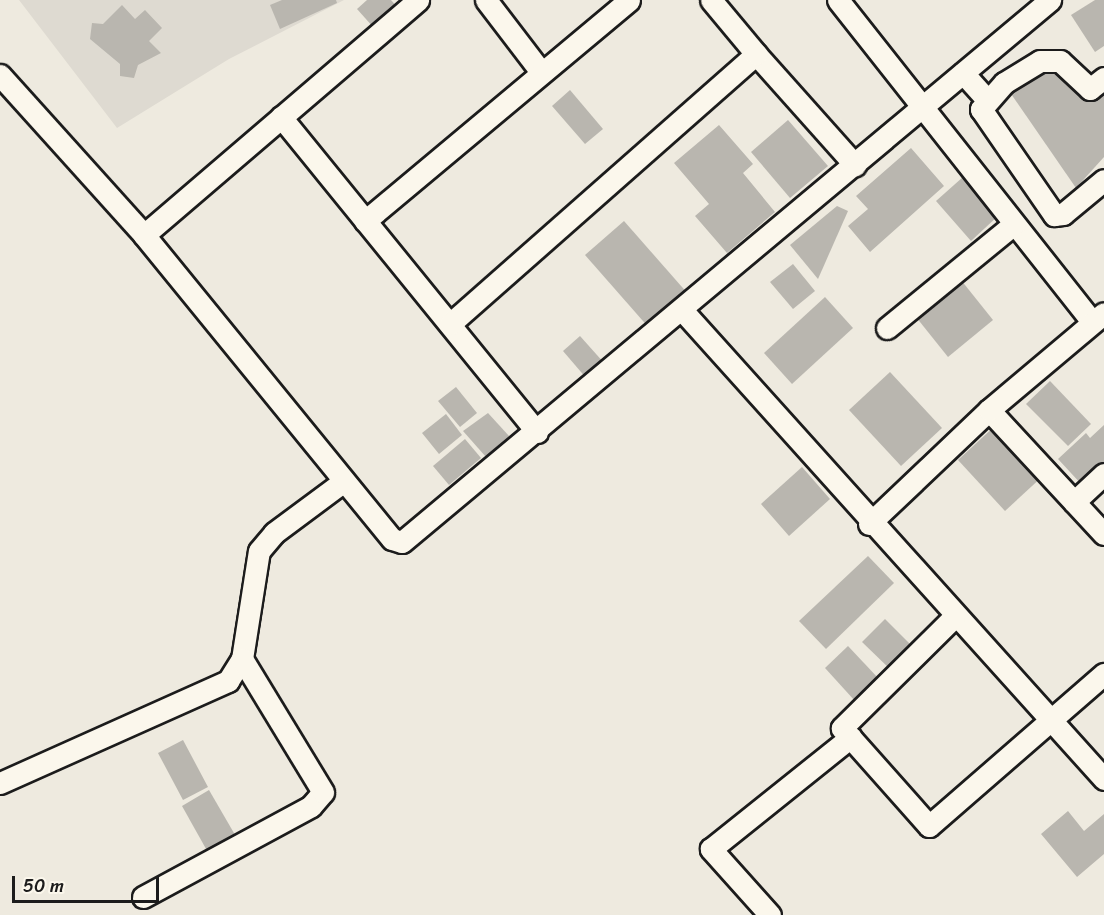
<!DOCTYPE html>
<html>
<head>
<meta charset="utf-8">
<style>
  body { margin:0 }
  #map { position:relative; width:1104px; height:915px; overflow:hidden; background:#eeeadf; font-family:Sriracha,sans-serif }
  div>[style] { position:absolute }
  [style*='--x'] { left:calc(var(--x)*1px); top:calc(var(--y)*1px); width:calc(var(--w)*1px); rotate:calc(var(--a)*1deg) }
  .built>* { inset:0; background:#dedad1 }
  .building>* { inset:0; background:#b9b6af }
  .roads { filter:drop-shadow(2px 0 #1c1c1c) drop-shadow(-2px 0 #1c1c1c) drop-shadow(0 2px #1c1c1c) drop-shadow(0 -2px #1c1c1c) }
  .minor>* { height:21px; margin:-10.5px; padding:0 10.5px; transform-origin:10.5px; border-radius:10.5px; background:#fbf7ec }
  span { translate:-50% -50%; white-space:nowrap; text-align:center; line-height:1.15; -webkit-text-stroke:5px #fbf7ec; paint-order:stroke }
  .scale { position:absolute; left:12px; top:876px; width:147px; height:27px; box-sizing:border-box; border:3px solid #1c1c1c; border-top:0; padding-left:8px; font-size:18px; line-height:21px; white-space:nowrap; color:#1c1c1c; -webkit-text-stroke:4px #fbf7ec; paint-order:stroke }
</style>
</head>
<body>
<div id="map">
  <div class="built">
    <i style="clip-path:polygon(19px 0,344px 0,229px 59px,117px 128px)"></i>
  </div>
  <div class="building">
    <i style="clip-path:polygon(282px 0,336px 0,337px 3px,280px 29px,270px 5px)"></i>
    <i style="clip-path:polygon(367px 0,391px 0,405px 16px,382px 37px,357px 9px)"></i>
    <i style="clip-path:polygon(1095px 0,1104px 0,1104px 46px,1095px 52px,1071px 15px)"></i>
    <i style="clip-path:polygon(122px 5px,135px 19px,145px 10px,162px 28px,149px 41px,161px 53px,138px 65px,134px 78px,120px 76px,120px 64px,90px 39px,92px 23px,103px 24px)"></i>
    <i style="clip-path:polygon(1037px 68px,1104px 89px,1104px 157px,1076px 188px,1007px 88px)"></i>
    <i style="clip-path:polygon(570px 90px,603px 129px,585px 144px,552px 106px)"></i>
    <i style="clip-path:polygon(788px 120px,828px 166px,790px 198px,751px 152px)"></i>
    <i style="clip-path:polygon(719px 125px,753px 164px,743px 173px,775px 212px,727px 253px,695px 216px,709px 204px,674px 163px)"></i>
    <i style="clip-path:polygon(911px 148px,944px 186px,870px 252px,848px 226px,868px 209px,856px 196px)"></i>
    <i style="clip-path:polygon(963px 177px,998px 216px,971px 241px,936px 201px)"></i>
    <i style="clip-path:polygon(837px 206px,848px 211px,818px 279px,790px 245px)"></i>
    <i style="clip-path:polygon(624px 221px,689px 295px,650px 329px,585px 255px)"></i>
    <i style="clip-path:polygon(793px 264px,815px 291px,793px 309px,770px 282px)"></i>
    <i style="clip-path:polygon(961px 280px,993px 320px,948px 357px,916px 317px)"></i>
    <i style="clip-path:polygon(825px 297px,853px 328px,792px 384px,764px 353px)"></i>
    <i style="clip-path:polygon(580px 336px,605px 364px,587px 379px,563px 351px)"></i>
    <i style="clip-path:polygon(890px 372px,942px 428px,901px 466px,849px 410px)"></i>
    <i style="clip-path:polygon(1050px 381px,1091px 424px,1068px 446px,1026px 404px)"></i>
    <i style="clip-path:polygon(456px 387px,477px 413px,460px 427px,438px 401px)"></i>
    <i style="clip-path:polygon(488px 413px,509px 436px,486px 457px,463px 431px)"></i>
    <i style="clip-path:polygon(446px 414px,462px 435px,439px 454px,422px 433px)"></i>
    <i style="clip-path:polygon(997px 424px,1044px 475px,1005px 511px,958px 460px)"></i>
    <i style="clip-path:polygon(1104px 425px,1104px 466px,1083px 486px,1058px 459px,1086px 433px,1090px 438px)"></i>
    <i style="clip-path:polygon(465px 439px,481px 458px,449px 485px,433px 466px)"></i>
    <i style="clip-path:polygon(802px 467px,830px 499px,789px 536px,761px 504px)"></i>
    <i style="clip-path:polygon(868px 556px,894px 583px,826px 649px,799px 621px)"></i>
    <i style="clip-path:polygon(885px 619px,915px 649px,892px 671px,862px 642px)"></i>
    <i style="clip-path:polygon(848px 646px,879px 679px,855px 701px,825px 668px)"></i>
    <i style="clip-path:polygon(183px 740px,208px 787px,183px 800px,158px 753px)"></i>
    <i style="clip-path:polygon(209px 790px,238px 840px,210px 856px,182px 806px)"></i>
    <i style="clip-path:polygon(1068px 811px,1084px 831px,1104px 814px,1104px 854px,1077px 877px,1041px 834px)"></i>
  </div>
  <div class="roads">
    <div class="minor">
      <i style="--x:486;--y:0;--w:91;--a:52.6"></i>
      <i style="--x:838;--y:0;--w:410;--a:51.7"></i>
      <i style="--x:756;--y:54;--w:149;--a:48.3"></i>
      <i style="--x:963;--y:73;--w:36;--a:48"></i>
      <i style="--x:0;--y:75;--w:215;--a:48"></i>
      <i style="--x:144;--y:235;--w:392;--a:50.8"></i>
      <i style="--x:392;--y:539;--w:10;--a:17"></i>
      <i style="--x:402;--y:542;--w:845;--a:-39.91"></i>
      <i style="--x:1104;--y:78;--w:18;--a:142"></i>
      <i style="--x:1090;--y:89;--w:41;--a:-137"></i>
      <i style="--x:1060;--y:61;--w:20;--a:180"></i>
      <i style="--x:1040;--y:61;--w:42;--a:148.6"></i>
      <i style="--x:1004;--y:83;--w:35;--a:131"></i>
      <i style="--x:981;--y:109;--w:129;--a:55.4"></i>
      <i style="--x:1054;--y:215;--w:9;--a:-6"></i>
      <i style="--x:1063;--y:214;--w:53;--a:-39.7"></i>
      <i style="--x:281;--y:117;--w:406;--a:50.9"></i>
      <i style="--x:365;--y:221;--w:344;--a:-39.9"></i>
      <i style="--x:144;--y:235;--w:361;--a:-40.6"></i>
      <i style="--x:682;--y:310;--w:631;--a:48.02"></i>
      <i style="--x:450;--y:324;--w:408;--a:-41.4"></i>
      <i style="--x:756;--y:54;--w:70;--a:-129.8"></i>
      <i style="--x:887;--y:328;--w:164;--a:-39.3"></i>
      <i style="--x:989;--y:410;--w:169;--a:47.2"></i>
      <i style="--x:1074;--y:502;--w:41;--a:-43"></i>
      <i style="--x:869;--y:524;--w:166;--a:-43.5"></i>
      <i style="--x:989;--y:410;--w:150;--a:-40.1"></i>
      <i style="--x:954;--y:617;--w:158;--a:135.3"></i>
      <i style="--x:842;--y:728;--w:131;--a:48.4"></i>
      <i style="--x:929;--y:826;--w:232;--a:-41"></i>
      <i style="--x:0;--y:783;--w:250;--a:-24.1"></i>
      <i style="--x:228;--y:681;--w:26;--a:-58"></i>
      <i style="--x:242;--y:659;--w:109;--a:-81.1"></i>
      <i style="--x:259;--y:551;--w:23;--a:-50"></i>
      <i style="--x:274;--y:533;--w:87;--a:-36.6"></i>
      <i style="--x:143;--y:897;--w:191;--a:-28.4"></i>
      <i style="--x:311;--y:806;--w:18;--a:-49"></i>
      <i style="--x:323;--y:792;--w:156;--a:-121.3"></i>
      <i style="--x:770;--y:915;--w:89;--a:-131.8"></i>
      <i style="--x:711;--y:849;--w:179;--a:-38.7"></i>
    </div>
  </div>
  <div class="scale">50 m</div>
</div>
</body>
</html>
